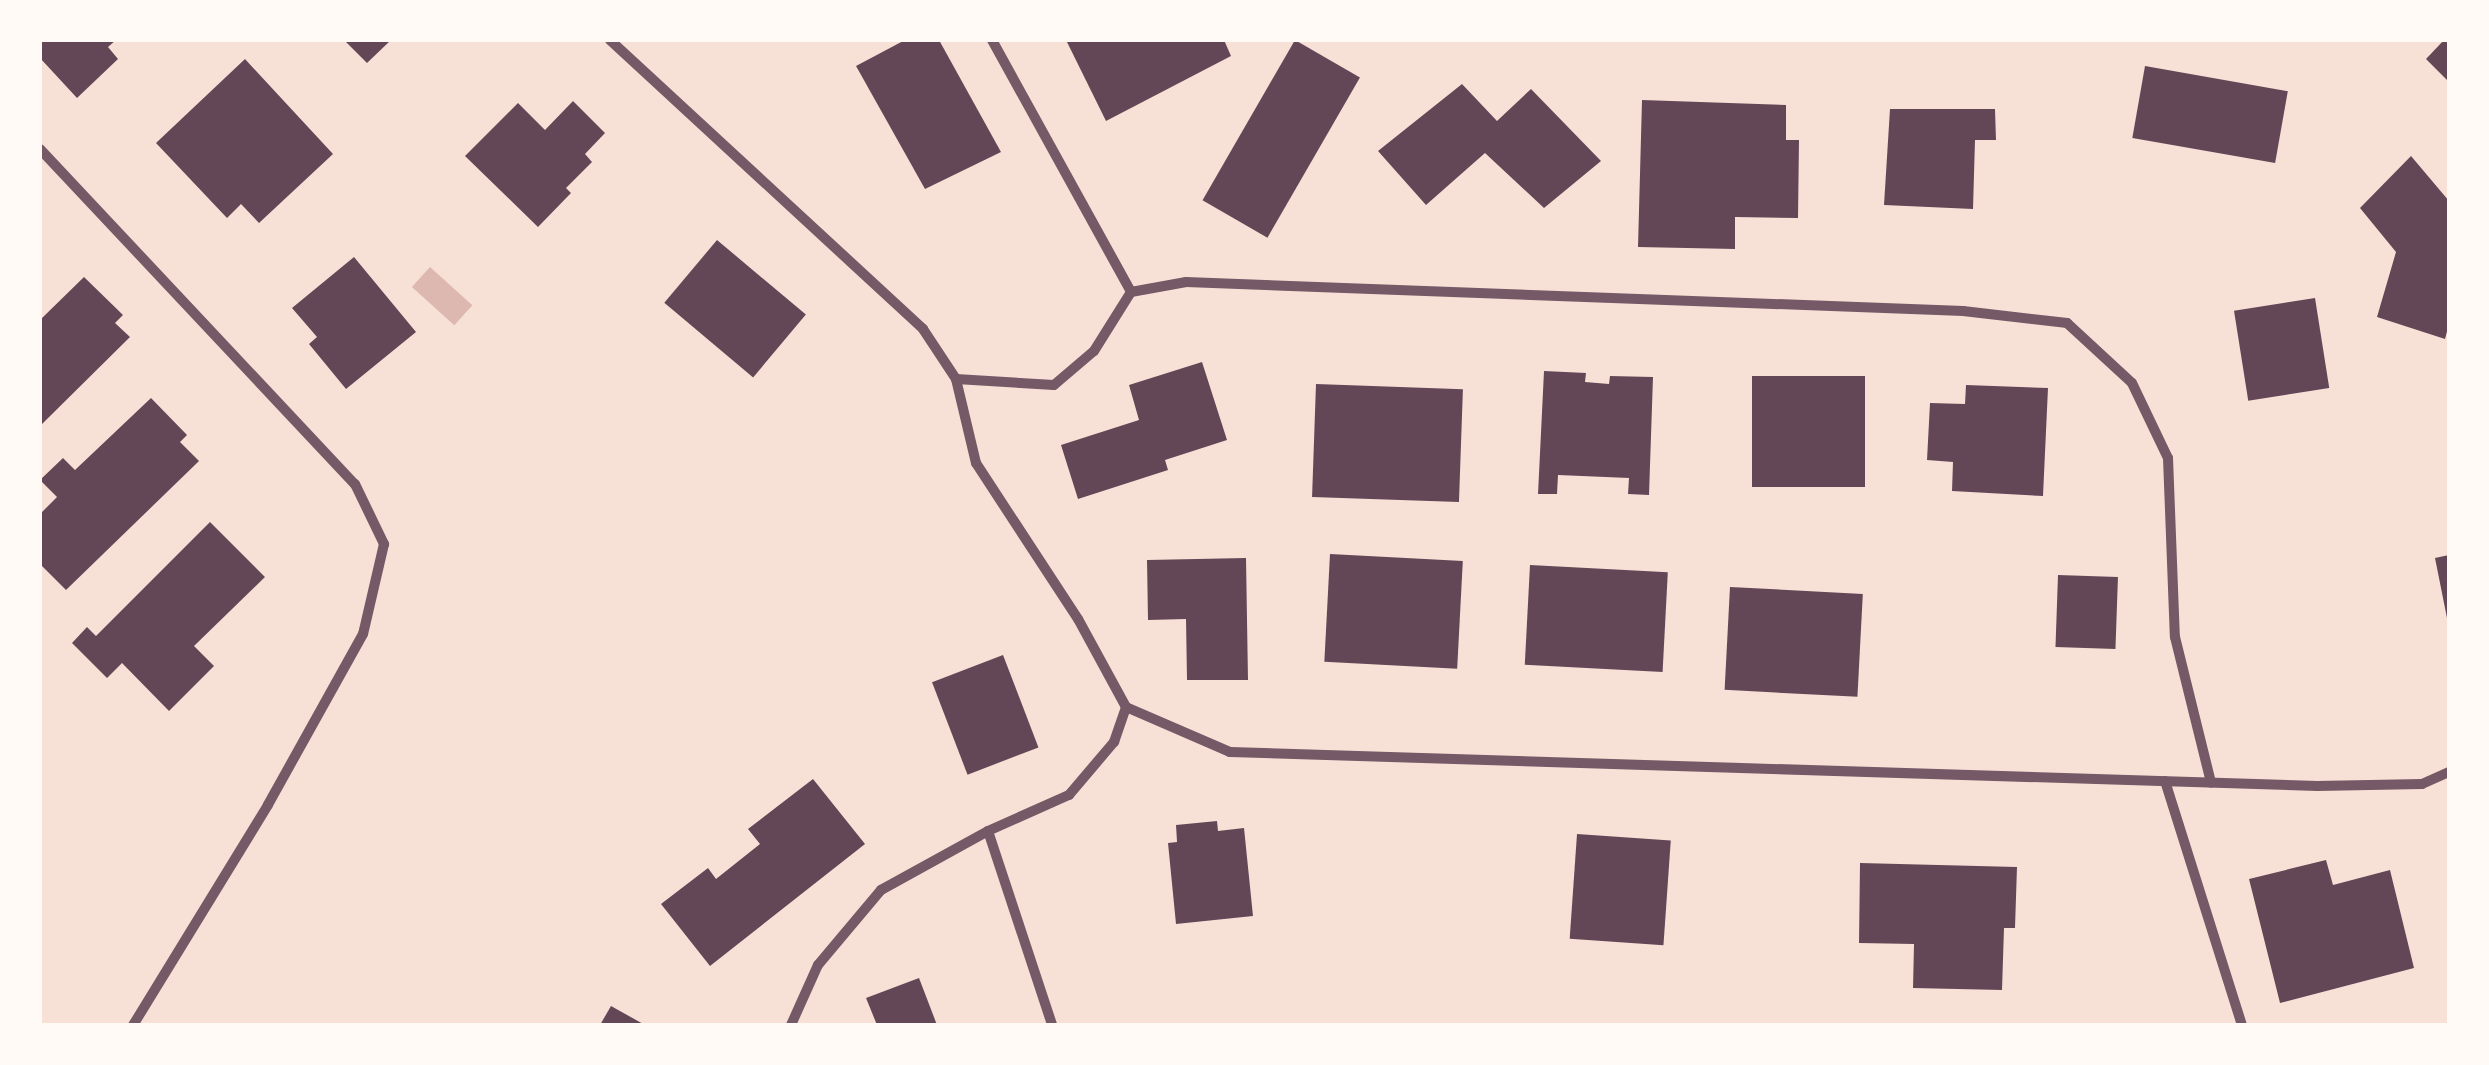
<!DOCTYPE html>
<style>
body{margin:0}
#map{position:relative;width:2489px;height:1065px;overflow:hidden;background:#f7e1d7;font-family:Arial,sans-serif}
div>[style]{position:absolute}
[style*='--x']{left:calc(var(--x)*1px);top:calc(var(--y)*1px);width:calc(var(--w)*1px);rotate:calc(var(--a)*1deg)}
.water>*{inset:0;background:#dcb8b0;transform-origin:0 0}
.building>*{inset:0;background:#644757;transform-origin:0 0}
.minor>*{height:10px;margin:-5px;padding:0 5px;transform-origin:5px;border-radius:5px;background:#755966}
span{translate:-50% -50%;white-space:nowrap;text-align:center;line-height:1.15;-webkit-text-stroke:8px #fffaf5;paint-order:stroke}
.frame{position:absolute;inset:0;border:42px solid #fffaf5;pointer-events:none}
</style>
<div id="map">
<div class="water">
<div style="left:430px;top:267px;width:57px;height:27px;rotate:42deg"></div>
</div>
<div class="building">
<div style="clip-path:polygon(40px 40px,116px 40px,108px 47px,118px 59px,77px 98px,40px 58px)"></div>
<div style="clip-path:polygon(344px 40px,391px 40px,367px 63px)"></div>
<div style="clip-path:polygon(905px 40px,939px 40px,1001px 152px,925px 189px,856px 66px)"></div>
<div style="clip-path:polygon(1066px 40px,1224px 40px,1231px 56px,1106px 121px)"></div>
<div style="left:1295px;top:40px;width:75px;height:185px;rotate:30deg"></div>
<div style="clip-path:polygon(2444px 40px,2449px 40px,2449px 82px,2426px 59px)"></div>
<div style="clip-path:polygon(245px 59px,333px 154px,259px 223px,241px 204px,227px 218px,156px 143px)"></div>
<div style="left:2145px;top:66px;width:145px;height:73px;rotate:10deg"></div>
<div style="clip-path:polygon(1462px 84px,1497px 121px,1531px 89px,1601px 161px,1544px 208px,1485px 153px,1426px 205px,1378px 151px)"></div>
<div style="clip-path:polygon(1642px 100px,1786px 105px,1786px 140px,1799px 140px,1798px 218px,1735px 217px,1735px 249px,1638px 247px)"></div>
<div style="clip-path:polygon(573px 101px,605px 133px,585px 154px,592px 162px,566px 188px,571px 193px,538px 227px,465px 156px,518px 103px,545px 130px)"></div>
<div style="clip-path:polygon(1890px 109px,1995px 109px,1996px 140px,1975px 140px,1973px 209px,1884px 205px)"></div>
<div style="clip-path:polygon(2411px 156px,2449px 201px,2449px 324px,2445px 339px,2377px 317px,2396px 252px,2360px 208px)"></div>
<div style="left:717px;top:240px;width:116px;height:82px;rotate:40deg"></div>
<div style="clip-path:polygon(354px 257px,416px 332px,346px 389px,309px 344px,317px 337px,292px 308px)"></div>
<div style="clip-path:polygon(84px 277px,123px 315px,115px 323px,130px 337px,40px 426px,40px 320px)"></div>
<div style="left:2315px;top:298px;width:91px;height:82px;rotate:81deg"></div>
<div style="clip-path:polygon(1202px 362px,1227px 440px,1165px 460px,1168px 470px,1078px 499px,1061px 445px,1139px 420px,1129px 385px)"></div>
<div style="clip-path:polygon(1544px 371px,1586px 373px,1585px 382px,1609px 384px,1610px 376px,1653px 377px,1649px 495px,1628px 494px,1629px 478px,1558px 475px,1557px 494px,1538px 494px)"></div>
<div style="left:1752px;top:376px;width:113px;height:111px"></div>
<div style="left:1316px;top:384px;width:147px;height:113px;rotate:2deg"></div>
<div style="clip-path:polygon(1966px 385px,2048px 388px,2043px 496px,1952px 491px,1953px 462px,1927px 460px,1930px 403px,1965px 404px)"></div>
<div style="clip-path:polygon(151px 398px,187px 435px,180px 442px,199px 461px,66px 590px,40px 564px,40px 514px,57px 497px,40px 480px,63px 458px,75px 470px)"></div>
<div style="clip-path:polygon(210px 522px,265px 577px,194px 646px,214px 666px,169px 711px,122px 663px,107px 678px,72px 643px,87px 627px,96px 636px)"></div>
<div style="left:1330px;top:554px;width:133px;height:108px;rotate:3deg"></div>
<div style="clip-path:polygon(2449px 555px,2449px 618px,2447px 618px,2435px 558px)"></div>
<div style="clip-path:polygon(1246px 558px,1248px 680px,1187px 680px,1186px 619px,1148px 620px,1147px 560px)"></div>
<div style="left:1530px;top:565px;width:138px;height:100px;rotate:3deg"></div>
<div style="left:2058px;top:575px;width:60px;height:72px;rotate:2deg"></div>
<div style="left:1730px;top:587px;width:133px;height:103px;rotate:3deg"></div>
<div style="left:1003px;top:655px;width:99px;height:76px;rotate:69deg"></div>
<div style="clip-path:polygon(813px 779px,865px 844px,710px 966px,661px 904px,708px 868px,716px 879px,760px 844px,748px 829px)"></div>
<div style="clip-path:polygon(1217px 821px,1218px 831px,1244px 828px,1253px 916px,1176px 924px,1168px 843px,1177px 842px,1176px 825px)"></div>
<div style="left:1577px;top:834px;width:94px;height:105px;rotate:4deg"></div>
<div style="clip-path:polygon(2326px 860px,2333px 885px,2390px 870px,2414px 968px,2280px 1003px,2249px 879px)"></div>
<div style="clip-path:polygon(1860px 863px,2017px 867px,2015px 928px,2004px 928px,2002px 990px,1913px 988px,1914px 944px,1859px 943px)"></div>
<div style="clip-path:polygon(919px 978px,937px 1025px,877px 1025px,866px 998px)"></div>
<div style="clip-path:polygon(611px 1006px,645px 1025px,600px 1025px)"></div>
</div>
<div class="minor">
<div style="--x:610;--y:40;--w:426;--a:42.7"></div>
<div style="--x:923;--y:329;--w:60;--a:56.6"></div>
<div style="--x:956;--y:379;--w:98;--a:3.5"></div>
<div style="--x:1054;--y:385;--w:52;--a:-40.4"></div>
<div style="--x:1094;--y:351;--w:70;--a:-57.9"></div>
<div style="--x:992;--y:40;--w:288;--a:61.1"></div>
<div style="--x:40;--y:149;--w:460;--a:46.8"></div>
<div style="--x:355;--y:484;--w:67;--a:64.2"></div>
<div style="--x:384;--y:544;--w:92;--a:103.1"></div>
<div style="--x:363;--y:634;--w:196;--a:119.1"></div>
<div style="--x:268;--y:805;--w:258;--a:121.5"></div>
<div style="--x:1131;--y:292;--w:56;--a:-10.3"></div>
<div style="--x:1186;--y:282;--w:778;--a:2.14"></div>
<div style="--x:1963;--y:311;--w:105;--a:6.6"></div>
<div style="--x:2067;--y:323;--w:88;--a:42.7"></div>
<div style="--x:2132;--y:383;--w:83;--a:64.4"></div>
<div style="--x:2168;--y:458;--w:179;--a:87.8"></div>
<div style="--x:2175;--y:637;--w:150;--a:76.1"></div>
<div style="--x:1126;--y:707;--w:113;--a:23.4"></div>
<div style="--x:1230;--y:752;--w:1088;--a:1.79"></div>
<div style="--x:2317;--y:786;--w:105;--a:-1.1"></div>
<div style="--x:2422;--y:784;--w:30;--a:-24"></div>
<div style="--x:2165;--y:781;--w:256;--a:72.5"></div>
<div style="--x:988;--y:831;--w:204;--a:71.7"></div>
<div style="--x:791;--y:1025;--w:66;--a:-65.8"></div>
<div style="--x:818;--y:965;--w:98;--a:-50"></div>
<div style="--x:881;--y:890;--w:122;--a:-28.9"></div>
<div style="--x:988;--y:831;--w:89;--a:-24"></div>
<div style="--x:1069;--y:795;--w:70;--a:-49.7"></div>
<div style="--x:1114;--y:742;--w:37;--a:-71"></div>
<div style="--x:1126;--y:707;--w:100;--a:-118.6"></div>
<div style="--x:1078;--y:619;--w:186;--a:-123.2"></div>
<div style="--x:976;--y:463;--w:86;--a:-103.4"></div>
</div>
<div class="frame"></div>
</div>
